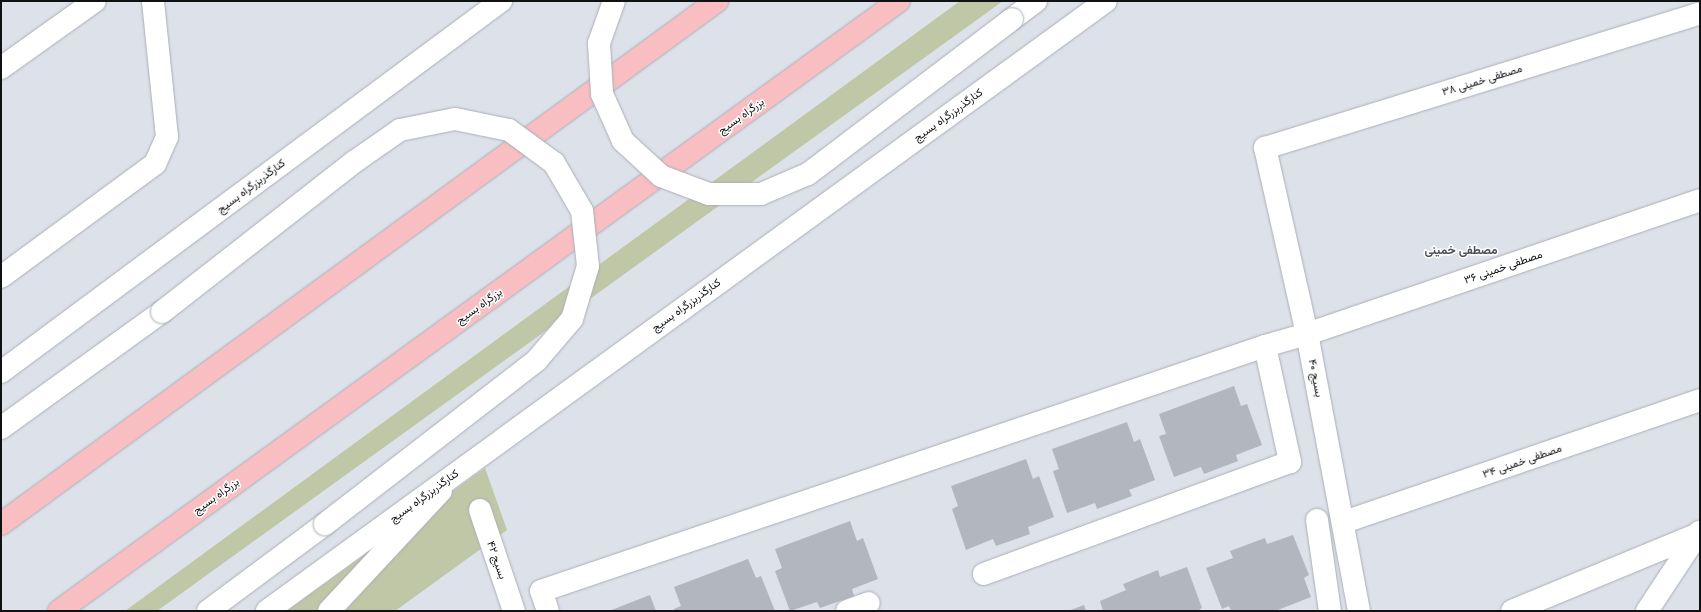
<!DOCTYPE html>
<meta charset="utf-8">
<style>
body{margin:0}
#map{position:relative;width:1701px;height:612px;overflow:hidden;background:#dde1e9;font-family:"Golos Text",Vazirmatn,sans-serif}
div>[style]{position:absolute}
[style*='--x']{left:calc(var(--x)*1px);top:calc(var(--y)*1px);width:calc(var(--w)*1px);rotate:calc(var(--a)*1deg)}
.green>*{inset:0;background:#c0c7a7}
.building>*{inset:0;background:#b2b6be}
.roads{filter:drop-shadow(0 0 1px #aaaeb6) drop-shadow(0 0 1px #aaaeb6)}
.minor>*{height:22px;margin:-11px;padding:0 11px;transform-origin:11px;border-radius:11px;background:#fff}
.secondary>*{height:22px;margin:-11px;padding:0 11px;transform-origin:11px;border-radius:11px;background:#fff}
.trunk>*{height:22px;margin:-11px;padding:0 11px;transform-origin:11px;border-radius:11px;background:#f8bec2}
.bridges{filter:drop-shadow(0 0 1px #aaaeb6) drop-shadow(0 0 1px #aaaeb6)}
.secondary-bridge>*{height:22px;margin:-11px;padding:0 11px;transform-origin:11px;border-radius:11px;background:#fff}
span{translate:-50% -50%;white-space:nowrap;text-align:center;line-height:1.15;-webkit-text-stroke:3px #fff;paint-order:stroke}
.street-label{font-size:11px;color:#0f1113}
.neighbourhood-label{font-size:12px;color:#4b4e55;font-weight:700}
.frame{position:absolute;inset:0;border:2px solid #0f1113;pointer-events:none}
</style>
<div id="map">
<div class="green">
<div style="clip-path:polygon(960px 1px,1003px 1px,157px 611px,125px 611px)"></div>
<div style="clip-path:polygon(485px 468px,507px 530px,395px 611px,287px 611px)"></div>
</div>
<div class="building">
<div style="clip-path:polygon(1234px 386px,1241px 406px,1247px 404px,1262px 445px,1236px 455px,1238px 461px,1204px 474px,1201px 467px,1174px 477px,1159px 436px,1166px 434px,1159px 414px)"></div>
<div style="clip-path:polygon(1127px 422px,1134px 442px,1140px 439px,1155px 480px,1129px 490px,1132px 496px,1097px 509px,1095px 503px,1067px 513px,1053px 471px,1059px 469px,1052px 449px)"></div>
<div style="clip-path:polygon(1026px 459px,1033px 479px,1039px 476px,1054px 517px,1028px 527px,1030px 534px,996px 546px,993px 539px,966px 550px,952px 509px,958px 506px,951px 486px)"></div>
<div style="clip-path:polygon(850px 521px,857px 541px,863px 538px,878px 579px,852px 589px,854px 596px,820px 608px,817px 602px,790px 611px,775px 571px,782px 568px,775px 549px)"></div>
<div style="clip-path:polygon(1293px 535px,1309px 575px,1304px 578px,1311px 597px,1275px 611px,1231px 611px,1229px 606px,1222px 609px,1206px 568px,1233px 558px,1230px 551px,1265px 538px,1267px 544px)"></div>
<div style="clip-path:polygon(748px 559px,756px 578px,761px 576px,775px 611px,675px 611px,674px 609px,681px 606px,674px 587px)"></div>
<div style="clip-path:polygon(1187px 567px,1202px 608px,1197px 611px,1103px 611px,1100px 601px,1126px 590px,1123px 584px,1158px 570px,1160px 577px)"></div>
<div style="clip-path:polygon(650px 595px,656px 611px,609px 611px)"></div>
<div style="clip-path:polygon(1084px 605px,1086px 611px,1068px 611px)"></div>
</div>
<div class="roads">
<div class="minor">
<div style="--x:1;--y:68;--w:115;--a:-35.5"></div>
<div style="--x:1;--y:277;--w:191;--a:-36.3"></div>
<div style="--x:155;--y:164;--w:30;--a:-66"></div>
<div style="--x:167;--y:137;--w:137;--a:-95.9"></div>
<div style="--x:1265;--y:346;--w:44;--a:-15.9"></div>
<div style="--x:1307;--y:334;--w:415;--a:-18.8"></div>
<div style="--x:480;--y:510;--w:107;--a:71.4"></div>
<div style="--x:1317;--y:520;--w:92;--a:81.9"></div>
<div style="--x:1344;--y:522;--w:376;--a:-18.9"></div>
<div style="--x:329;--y:611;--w:164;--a:-47"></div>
<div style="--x:548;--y:611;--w:21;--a:-109"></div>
<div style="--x:541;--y:591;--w:764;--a:-18.7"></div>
<div style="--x:1265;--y:346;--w:119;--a:77.8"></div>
<div style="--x:1290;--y:462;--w:326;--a:159.9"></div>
<div style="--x:847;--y:611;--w:23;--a:-20"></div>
<div style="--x:1359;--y:611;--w:282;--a:-100.6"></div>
<div style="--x:1307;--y:334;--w:191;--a:-102.7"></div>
<div style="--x:1265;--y:148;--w:455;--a:-17.2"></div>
<div style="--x:1512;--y:611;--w:201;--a:-22.5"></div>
<div style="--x:1647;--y:611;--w:95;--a:-56.6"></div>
</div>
<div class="secondary">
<div style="--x:1012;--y:19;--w:30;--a:-37"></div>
<div style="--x:1;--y:372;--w:623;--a:-36.58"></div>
<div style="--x:1;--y:428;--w:198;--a:-35.8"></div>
<div style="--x:208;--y:611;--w:146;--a:-36.6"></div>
<div style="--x:267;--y:611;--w:1037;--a:-36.02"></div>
</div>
<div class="trunk">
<div style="--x:1;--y:524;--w:887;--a:-36.15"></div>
<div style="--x:59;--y:611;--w:1038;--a:-35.99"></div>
</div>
</div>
<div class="bridges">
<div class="secondary-bridge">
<div style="--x:614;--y:1;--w:45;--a:109.7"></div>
<div style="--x:599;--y:43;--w:51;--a:86.6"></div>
<div style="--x:602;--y:94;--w:51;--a:65.9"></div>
<div style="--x:623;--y:141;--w:52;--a:42.6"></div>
<div style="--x:661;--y:176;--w:51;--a:20.6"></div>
<div style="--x:709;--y:194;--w:52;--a:0"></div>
<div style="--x:761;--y:194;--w:51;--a:-23.1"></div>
<div style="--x:808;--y:174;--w:256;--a:-37.2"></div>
<div style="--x:162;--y:312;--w:244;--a:-38"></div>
<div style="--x:354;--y:162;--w:56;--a:-34.8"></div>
<div style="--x:400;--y:130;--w:56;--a:-11.3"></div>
<div style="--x:455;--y:119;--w:55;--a:11.5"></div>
<div style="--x:509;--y:130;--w:56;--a:36.3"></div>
<div style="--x:554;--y:163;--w:56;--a:59.7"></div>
<div style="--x:582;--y:211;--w:55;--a:83.8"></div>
<div style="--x:588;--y:266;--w:55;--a:106.8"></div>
<div style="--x:572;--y:319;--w:55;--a:130.6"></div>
<div style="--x:536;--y:361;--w:267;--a:142.3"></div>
</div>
</div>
<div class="street-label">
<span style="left:1482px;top:80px;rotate:-17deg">مصطفی خمینی ۳۸</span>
<span style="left:948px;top:115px;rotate:-36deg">کنارگذربزرگراه بسیج</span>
<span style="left:741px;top:116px;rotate:-36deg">بزرگراه بسیج</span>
<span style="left:251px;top:186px;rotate:-37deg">کنارگذربزرگراه بسیج</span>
<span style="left:1503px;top:267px;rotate:-19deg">مصطفی خمینی ۳۶</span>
<span style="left:686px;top:305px;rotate:-36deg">کنارگذربزرگراه بسیج</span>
<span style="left:479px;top:306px;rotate:-36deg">بزرگراه بسیج</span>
<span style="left:1316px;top:378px;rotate:79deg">بسیج ۴۰</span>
<span style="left:1522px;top:461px;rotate:-19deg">مصطفی خمینی ۳۴</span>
<span style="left:216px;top:496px;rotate:-36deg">بزرگراه بسیج</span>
<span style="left:424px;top:496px;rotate:-36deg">کنارگذربزرگراه بسیج</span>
<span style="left:497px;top:560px;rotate:71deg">بسیج ۴۲</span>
</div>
<div class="neighbourhood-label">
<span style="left:1461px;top:250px">مصطفی خمینی</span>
</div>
<div class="frame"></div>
</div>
